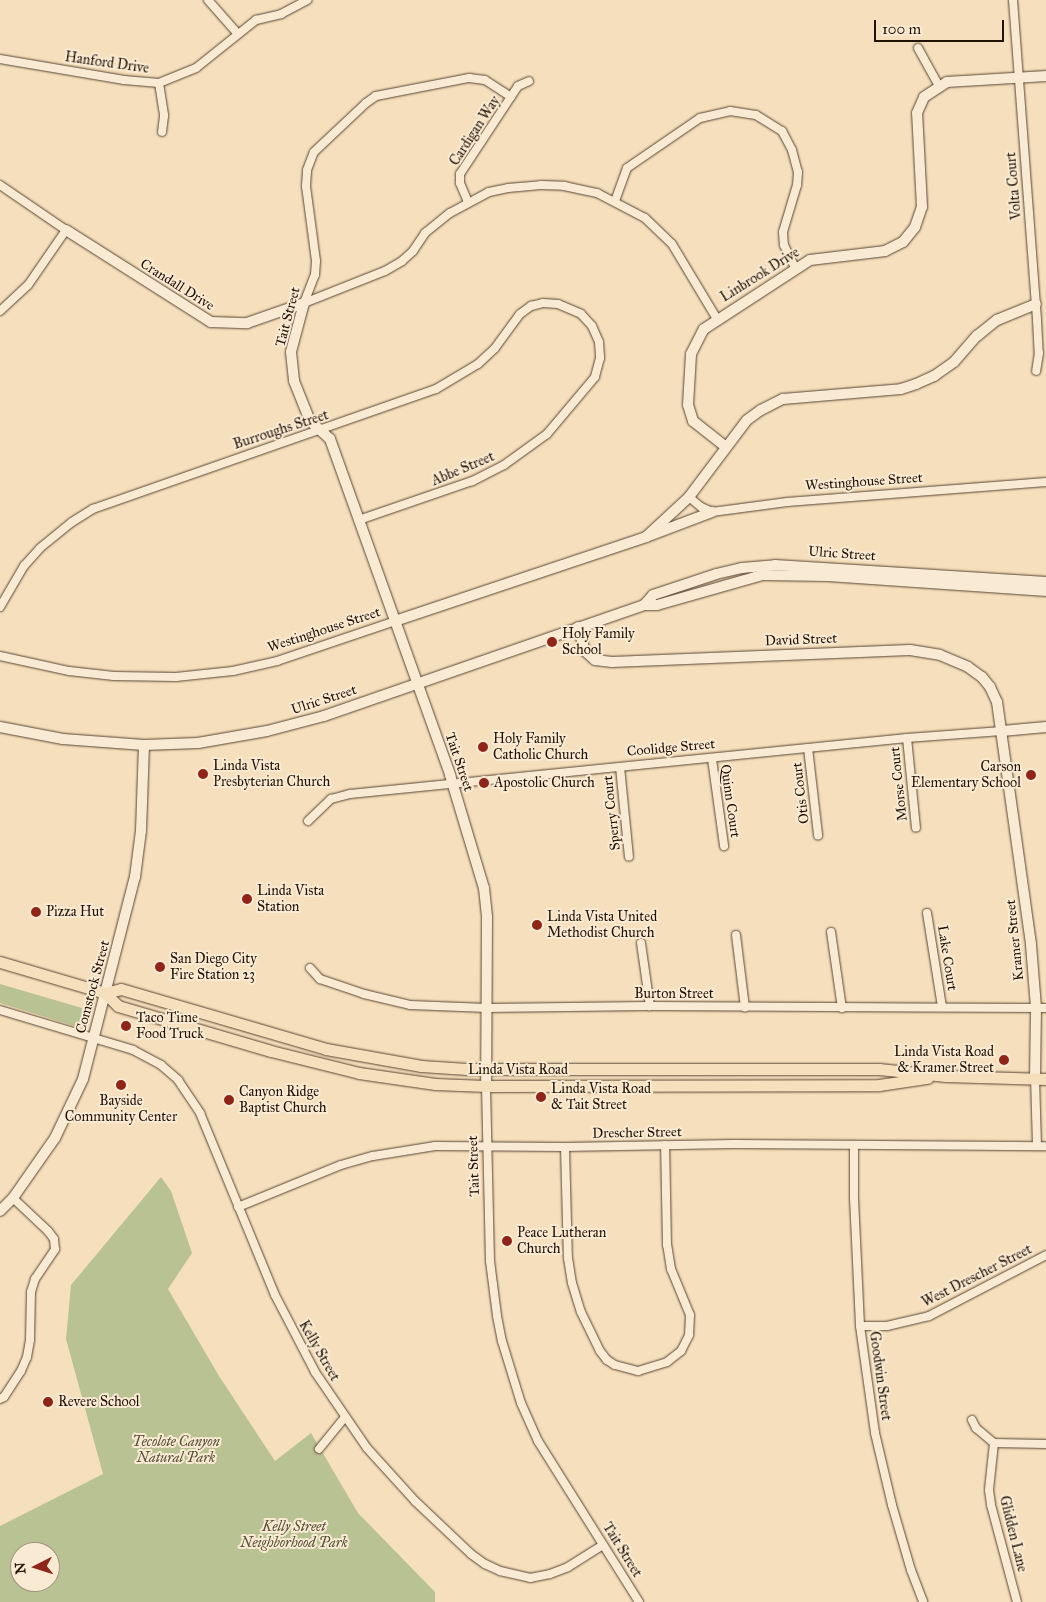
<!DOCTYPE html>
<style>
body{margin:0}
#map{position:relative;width:1046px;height:1602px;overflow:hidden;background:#f6dfbc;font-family:"IM FELL Great Primer",serif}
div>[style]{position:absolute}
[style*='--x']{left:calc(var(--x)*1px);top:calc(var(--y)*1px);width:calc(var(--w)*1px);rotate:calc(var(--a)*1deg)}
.green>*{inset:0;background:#b9c293}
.roads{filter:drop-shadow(0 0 1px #574533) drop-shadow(0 0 1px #574533)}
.street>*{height:8px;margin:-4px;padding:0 4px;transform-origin:4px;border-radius:4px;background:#f9ead3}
.secondary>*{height:10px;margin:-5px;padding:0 5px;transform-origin:5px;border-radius:5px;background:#f9ead3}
.primary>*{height:11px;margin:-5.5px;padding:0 5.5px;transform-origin:5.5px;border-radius:5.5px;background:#f6dfbc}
.dots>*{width:14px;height:14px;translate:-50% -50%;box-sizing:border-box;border:2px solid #f9ead3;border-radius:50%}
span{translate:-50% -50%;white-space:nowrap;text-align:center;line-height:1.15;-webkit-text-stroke:4px #f9ead3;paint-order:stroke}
.street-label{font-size:14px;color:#221205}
.poi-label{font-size:14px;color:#221205}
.left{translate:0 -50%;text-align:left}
.right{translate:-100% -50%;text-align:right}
.park-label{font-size:14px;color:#575037;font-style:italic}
.north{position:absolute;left:10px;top:1542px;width:50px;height:50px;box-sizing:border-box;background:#f9ead3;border:1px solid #a39481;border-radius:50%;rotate:265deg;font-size:14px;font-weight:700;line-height:20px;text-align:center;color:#221205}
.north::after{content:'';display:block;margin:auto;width:18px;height:22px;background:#8f2418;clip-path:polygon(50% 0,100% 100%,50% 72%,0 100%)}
.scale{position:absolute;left:874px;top:20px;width:130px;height:22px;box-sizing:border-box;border:2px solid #221205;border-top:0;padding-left:6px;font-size:15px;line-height:18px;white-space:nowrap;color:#221205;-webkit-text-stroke:4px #f9ead3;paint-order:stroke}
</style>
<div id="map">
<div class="green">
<div style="clip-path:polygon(0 984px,82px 1008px,84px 1019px,78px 1027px,0 1003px)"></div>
<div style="clip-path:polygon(evenodd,161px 1177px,171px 1191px,192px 1253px,168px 1289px,219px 1376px,275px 1461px,311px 1433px,358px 1513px,435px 1592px,435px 1602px,0 1602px,0 1526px,103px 1474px,66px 1339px,71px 1285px,161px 1177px,20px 1552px,50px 1552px,50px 1582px,20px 1582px,20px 1552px)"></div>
</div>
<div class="roads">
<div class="street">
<div style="--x:208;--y:0;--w:45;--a:48.6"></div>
<div style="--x:1013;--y:0;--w:321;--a:85.7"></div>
<div style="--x:1037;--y:320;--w:33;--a:87"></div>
<div style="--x:1039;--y:353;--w:18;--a:99"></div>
<div style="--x:918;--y:48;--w:43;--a:61.1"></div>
<div style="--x:0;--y:59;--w:126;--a:9.6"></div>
<div style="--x:124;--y:80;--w:35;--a:5"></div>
<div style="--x:159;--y:83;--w:40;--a:-22"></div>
<div style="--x:196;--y:68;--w:77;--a:-38.7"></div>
<div style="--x:256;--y:20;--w:26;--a:-13"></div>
<div style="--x:281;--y:14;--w:30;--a:-28"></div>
<div style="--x:159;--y:83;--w:33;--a:81"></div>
<div style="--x:164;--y:116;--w:16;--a:97"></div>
<div style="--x:0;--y:185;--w:80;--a:34.3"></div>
<div style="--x:66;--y:230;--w:67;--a:124.6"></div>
<div style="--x:28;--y:285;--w:38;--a:137"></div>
<div style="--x:615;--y:201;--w:35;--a:-70"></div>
<div style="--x:627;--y:168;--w:88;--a:-34.4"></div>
<div style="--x:700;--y:118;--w:31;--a:-13"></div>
<div style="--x:730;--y:111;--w:26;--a:9"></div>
<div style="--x:756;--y:115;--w:31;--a:32"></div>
<div style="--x:782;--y:131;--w:21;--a:62"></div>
<div style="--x:792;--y:150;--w:23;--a:75"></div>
<div style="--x:798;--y:172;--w:13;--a:94"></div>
<div style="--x:797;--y:185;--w:49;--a:106.6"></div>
<div style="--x:783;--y:232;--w:13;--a:86"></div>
<div style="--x:784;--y:245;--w:25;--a:64"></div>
<div style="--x:468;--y:202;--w:21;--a:-113"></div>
<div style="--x:460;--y:183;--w:9;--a:-90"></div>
<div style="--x:460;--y:174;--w:105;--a:-56.6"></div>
<div style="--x:518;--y:86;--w:12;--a:-24"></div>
<div style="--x:304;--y:303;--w:87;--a:-21.6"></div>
<div style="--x:385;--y:271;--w:20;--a:-30"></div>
<div style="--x:402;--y:261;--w:15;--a:-42"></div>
<div style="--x:413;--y:251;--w:22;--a:-56"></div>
<div style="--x:425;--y:233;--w:32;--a:-39"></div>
<div style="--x:450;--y:213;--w:44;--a:-28.3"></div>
<div style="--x:489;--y:192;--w:19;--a:-12"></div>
<div style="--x:508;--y:188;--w:33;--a:-5"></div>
<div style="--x:541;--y:185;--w:23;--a:2"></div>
<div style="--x:564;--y:186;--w:34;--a:12"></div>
<div style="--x:597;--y:193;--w:54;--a:27.5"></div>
<div style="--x:645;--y:218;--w:37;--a:44"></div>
<div style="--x:672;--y:244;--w:87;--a:59"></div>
<div style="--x:304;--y:303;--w:30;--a:-69"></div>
<div style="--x:315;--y:275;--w:14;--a:-86"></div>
<div style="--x:316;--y:261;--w:76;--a:-97.6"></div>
<div style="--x:306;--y:186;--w:16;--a:-86"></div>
<div style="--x:307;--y:170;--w:19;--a:-69"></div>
<div style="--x:314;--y:152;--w:71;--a:-43.3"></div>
<div style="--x:366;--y:103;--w:12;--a:-35"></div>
<div style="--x:376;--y:96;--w:95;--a:-11"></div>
<div style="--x:469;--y:78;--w:16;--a:7"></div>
<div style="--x:485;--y:80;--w:31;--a:33"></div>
<div style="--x:689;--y:497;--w:16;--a:40"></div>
<div style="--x:701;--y:507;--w:12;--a:24"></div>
<div style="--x:712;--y:512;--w:76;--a:-7.6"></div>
<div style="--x:787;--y:502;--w:260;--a:-4.4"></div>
<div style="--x:0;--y:607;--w:48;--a:-59.7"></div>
<div style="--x:24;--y:566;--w:24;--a:-48"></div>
<div style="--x:40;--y:548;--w:41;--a:-39.1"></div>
<div style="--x:72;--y:522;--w:25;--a:-32"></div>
<div style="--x:93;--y:509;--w:363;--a:-19.3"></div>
<div style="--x:436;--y:389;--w:49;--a:-30.8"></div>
<div style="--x:478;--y:364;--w:23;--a:-43"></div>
<div style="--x:495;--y:348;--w:42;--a:-53.7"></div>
<div style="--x:520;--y:314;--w:14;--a:-36"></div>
<div style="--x:531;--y:306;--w:12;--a:-14"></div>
<div style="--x:543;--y:303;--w:15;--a:4"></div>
<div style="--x:558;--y:304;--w:25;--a:23"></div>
<div style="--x:581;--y:314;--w:16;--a:47"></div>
<div style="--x:592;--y:326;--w:17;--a:66"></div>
<div style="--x:599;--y:342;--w:16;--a:86"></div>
<div style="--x:600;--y:358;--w:20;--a:105"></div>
<div style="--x:595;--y:377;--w:75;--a:130.1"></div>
<div style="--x:547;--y:434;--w:53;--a:144.2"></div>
<div style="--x:504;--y:465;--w:36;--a:153"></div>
<div style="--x:472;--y:481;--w:120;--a:161"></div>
<div style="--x:0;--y:656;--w:71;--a:12.3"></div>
<div style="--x:69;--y:671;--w:45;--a:6.3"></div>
<div style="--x:114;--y:676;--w:62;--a:0.9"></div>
<div style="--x:176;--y:677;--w:57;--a:-6"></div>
<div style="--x:233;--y:671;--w:45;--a:-12.8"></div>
<div style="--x:277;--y:661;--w:125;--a:-18.7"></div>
<div style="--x:907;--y:738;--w:90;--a:84.3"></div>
<div style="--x:808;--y:748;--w:88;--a:83.4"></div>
<div style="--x:712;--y:759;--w:88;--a:82.1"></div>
<div style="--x:620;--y:767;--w:90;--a:84.3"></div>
<div style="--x:308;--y:821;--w:32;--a:-44"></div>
<div style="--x:331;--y:799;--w:20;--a:-15"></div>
<div style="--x:350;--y:794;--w:560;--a:-5.74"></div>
<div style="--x:907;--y:738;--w:95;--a:-4.2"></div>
<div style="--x:927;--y:913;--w:95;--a:80.9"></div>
<div style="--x:831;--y:932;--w:77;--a:81.8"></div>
<div style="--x:736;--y:935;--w:73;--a:82.9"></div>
<div style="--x:641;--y:943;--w:64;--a:81.9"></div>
<div style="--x:310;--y:968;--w:15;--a:48"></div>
<div style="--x:320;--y:979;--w:46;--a:18.8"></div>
<div style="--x:364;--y:994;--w:47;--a:13.4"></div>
<div style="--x:410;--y:1005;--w:77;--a:2.2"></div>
<div style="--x:487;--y:1008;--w:163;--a:-0.7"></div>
<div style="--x:650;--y:1006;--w:396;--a:0.3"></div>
<div style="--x:0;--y:1010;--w:139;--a:16.7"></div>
<div style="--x:133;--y:1050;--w:32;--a:28"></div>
<div style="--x:161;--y:1065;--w:23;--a:41"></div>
<div style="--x:178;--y:1080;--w:40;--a:56"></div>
<div style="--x:200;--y:1113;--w:197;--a:67.6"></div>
<div style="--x:275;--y:1295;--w:87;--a:62.5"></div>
<div style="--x:315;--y:1372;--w:92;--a:55.6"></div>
<div style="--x:367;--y:1448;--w:72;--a:47.8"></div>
<div style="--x:415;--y:1501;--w:77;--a:43.4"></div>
<div style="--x:471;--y:1554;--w:17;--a:36"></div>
<div style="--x:485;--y:1564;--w:17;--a:25"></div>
<div style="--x:500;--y:1571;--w:31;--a:13"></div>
<div style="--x:530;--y:1578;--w:20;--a:-11"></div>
<div style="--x:550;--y:1574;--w:19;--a:-21"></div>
<div style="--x:568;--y:1567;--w:41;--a:-32.2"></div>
<div style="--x:1035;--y:1078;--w:68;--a:88.3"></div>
<div style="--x:486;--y:1086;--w:175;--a:88.7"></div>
<div style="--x:490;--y:1261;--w:55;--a:82.7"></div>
<div style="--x:497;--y:1316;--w:25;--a:79"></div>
<div style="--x:502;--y:1341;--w:65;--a:73"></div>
<div style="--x:521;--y:1403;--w:42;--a:65.9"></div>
<div style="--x:538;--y:1441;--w:190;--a:57.9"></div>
<div style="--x:854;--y:1146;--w:52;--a:90"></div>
<div style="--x:854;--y:1198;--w:128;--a:87.3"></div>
<div style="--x:860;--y:1326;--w:108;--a:82"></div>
<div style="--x:875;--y:1433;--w:74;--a:76.7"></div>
<div style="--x:892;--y:1505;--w:68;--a:73.7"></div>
<div style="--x:911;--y:1570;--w:34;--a:69"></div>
<div style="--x:565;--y:1147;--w:111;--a:88.5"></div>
<div style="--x:568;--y:1258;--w:25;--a:81"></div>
<div style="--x:572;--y:1283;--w:30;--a:73"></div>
<div style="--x:581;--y:1312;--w:43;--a:64"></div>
<div style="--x:600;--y:1351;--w:11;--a:52"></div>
<div style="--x:607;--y:1360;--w:9;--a:32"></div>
<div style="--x:615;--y:1365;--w:24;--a:15"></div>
<div style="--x:638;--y:1371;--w:30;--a:-17"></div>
<div style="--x:667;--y:1362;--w:18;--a:-38"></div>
<div style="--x:681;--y:1351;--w:18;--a:-63"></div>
<div style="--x:689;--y:1335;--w:20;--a:-87"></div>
<div style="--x:690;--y:1315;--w:50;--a:-112.4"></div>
<div style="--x:671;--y:1269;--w:24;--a:-99"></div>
<div style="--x:667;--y:1245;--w:100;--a:-91.1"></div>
<div style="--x:238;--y:1207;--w:111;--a:-22.2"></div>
<div style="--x:341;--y:1165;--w:33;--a:-16"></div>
<div style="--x:373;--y:1156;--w:63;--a:-9.2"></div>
<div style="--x:435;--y:1146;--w:130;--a:0.4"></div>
<div style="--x:565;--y:1147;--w:168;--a:-1"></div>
<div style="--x:733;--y:1144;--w:313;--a:0.4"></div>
<div style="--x:860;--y:1326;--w:27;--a:0"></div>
<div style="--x:887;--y:1326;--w:43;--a:-13.4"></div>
<div style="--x:929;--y:1316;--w:132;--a:-27.5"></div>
<div style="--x:0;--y:1399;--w:4;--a:-27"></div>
<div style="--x:4;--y:1397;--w:31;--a:-57"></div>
<div style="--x:21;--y:1371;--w:15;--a:-67"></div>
<div style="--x:27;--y:1357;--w:17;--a:-80"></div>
<div style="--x:30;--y:1340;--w:48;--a:-88.8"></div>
<div style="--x:31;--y:1292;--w:14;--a:-73"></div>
<div style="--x:35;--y:1279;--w:36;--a:-56"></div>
<div style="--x:55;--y:1249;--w:10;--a:-96"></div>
<div style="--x:54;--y:1239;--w:10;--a:-127"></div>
<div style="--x:48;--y:1231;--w:48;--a:-136.7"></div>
<div style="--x:972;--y:1420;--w:9;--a:63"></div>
<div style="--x:976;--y:1428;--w:23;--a:40"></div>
<div style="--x:994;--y:1443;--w:52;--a:1.1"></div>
<div style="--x:994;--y:1443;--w:47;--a:96.1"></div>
<div style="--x:989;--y:1490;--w:15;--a:82"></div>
<div style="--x:991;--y:1505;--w:100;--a:75"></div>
<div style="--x:319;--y:1449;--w:41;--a:-50.9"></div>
</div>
<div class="secondary">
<div style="--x:66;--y:230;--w:172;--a:32.4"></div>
<div style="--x:211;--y:322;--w:36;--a:2"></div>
<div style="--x:247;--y:323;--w:60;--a:-19.3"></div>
<div style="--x:304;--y:303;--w:51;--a:104.9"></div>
<div style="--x:291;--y:352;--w:29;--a:84"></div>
<div style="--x:294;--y:381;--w:43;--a:68.2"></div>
<div style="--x:310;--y:421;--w:27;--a:42"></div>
<div style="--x:330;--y:439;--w:357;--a:70.3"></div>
<div style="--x:450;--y:775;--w:118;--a:73.3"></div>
<div style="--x:484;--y:888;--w:30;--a:84"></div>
<div style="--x:487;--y:918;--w:168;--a:90.3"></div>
<div style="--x:726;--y:447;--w:42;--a:-141.8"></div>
<div style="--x:693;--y:421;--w:17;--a:-107"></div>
<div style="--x:688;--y:405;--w:51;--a:-86.6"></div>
<div style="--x:691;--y:354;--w:28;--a:-63"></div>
<div style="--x:704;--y:329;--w:126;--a:-33.1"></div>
<div style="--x:810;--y:260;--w:76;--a:-6.8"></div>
<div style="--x:885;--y:251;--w:20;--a:-27"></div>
<div style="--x:903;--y:242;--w:19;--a:-51"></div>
<div style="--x:915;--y:227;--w:21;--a:-71"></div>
<div style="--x:922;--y:207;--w:94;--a:-93"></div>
<div style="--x:917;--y:113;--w:17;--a:-66"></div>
<div style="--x:924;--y:97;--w:27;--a:-33"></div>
<div style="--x:947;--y:82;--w:99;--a:-3.5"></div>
<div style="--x:646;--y:537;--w:59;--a:-42.9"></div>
<div style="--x:689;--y:497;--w:96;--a:-53"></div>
<div style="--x:747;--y:420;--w:17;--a:-36"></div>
<div style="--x:761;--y:410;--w:25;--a:-27"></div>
<div style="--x:783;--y:399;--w:118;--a:-4.8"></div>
<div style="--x:901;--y:389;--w:16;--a:-18"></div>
<div style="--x:916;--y:384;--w:20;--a:-24"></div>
<div style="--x:934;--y:376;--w:24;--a:-35"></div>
<div style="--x:954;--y:362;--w:35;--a:-49"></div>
<div style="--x:977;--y:336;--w:26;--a:-39"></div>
<div style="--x:997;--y:320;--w:42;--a:-22.3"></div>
<div style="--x:644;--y:605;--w:13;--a:-48"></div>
<div style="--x:653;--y:595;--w:66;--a:-18.4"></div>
<div style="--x:716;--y:574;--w:27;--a:-13"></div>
<div style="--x:742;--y:568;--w:33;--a:-5"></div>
<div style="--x:775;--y:565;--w:272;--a:3.6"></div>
<div style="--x:395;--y:621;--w:265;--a:-18.5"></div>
<div style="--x:646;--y:537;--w:71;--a:-20.7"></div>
<div style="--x:578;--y:627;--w:25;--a:74"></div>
<div style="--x:585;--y:651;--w:13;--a:42"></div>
<div style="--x:595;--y:660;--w:17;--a:7"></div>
<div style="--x:612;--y:662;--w:298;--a:-2.3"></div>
<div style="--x:910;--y:650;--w:30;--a:9"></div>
<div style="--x:940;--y:655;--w:30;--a:23"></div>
<div style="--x:968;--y:667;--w:17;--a:36"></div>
<div style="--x:982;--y:677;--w:13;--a:51"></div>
<div style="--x:990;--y:687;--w:17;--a:65"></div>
<div style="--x:997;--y:702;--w:245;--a:82"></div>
<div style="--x:1031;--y:945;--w:62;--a:85.4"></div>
<div style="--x:1036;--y:1007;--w:71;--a:90.8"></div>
<div style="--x:0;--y:727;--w:64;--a:10.8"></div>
<div style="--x:63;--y:739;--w:81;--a:4.2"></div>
<div style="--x:144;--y:745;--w:54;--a:-2.1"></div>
<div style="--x:198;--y:743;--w:70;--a:-9.9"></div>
<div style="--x:267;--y:731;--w:59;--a:-14.7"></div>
<div style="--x:324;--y:716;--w:339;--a:-19.1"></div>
<div style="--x:644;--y:605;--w:13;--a:0"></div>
<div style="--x:657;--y:605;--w:109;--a:-15.9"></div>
<div style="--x:762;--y:575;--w:66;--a:0.9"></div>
<div style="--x:828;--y:576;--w:219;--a:3.9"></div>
<div style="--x:1002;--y:731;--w:44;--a:-5.2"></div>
<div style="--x:0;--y:1211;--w:18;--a:-45"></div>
<div style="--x:13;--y:1198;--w:73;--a:-55"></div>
<div style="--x:55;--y:1138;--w:65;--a:-64.6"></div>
<div style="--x:83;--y:1079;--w:209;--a:-75.6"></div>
<div style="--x:135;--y:877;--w:46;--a:-82.6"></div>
<div style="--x:141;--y:831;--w:86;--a:-88"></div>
</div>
<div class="primary">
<div style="--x:0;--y:962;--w:109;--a:16.4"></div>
<div style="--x:105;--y:993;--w:16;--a:-14"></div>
<div style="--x:121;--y:989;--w:214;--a:16.3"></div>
<div style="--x:326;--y:1049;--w:97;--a:10.1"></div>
<div style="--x:421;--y:1066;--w:46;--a:3.7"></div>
<div style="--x:467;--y:1069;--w:412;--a:0"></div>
<div style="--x:879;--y:1069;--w:67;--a:6"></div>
<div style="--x:946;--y:1076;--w:100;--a:1.7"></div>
<div style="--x:105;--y:993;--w:18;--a:45"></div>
<div style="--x:118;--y:1006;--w:159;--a:16.4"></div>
<div style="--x:271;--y:1051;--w:91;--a:14"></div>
<div style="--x:359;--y:1073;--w:77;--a:8.2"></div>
<div style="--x:435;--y:1084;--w:51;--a:2.2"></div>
<div style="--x:486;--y:1086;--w:393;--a:-0.1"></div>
<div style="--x:879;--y:1085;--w:49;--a:-8.3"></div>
</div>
</div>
<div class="dots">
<div style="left:552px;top:642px;background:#8f2418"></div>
<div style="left:483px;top:747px;background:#8f2418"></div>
<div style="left:203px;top:774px;background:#8f2418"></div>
<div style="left:1031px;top:775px;background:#8f2418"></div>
<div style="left:484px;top:783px;background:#8f2418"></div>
<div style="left:247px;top:899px;background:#8f2418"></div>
<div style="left:36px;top:912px;background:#8f2418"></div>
<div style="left:537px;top:925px;background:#8f2418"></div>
<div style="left:160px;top:967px;background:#8f2418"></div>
<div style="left:126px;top:1026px;background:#8f2418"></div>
<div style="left:1004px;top:1060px;background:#8f2418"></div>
<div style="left:121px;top:1085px;background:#8f2418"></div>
<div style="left:541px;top:1097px;background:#8f2418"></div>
<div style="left:229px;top:1100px;background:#8f2418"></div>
<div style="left:507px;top:1241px;background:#8f2418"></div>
<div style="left:48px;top:1402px;background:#8f2418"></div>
</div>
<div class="street-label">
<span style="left:107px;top:63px;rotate:8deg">Hanford Drive</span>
<span style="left:475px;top:131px;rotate:-57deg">Cardigan Way</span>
<span style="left:1014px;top:186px;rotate:-95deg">Volta Court</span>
<span style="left:760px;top:275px;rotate:-32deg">Linbrook Drive</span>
<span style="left:177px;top:285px;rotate:32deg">Crandall Drive</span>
<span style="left:288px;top:317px;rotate:-75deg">Tait Street</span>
<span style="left:281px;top:430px;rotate:-18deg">Burroughs Street</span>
<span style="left:463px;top:469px;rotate:-23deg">Abbe Street</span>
<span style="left:864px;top:482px;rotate:-4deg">Westinghouse Street</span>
<span style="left:842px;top:554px;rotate:4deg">Ulric Street</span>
<span style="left:324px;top:630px;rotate:-18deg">Westinghouse Street</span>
<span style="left:801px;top:640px;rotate:-2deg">David Street</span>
<span style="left:324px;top:700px;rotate:-18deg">Ulric Street</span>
<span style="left:671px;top:748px;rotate:-5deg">Coolidge Street</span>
<span style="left:459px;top:762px;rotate:71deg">Tait Street</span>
<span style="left:899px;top:784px;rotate:-96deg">Morse Court</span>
<span style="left:801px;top:793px;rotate:-97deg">Otis Court</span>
<span style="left:730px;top:801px;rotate:82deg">Quinn Court</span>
<span style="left:612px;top:813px;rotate:-96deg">Sperry Court</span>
<span style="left:1015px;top:940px;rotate:-96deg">Kramer Street</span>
<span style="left:947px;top:958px;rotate:81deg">Lake Court</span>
<span style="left:93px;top:987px;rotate:-75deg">Comstock Street</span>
<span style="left:674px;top:994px">Burton Street</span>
<span style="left:518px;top:1070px">Linda Vista Road</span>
<span style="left:637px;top:1133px;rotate:-1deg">Drescher Street</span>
<span style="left:474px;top:1166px;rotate:-92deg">Tait Street</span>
<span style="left:977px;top:1276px;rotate:-27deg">West Drescher Street</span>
<span style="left:319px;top:1351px;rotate:60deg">Kelly Street</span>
<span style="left:880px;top:1376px;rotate:82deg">Goodwin Street</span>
<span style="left:1013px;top:1534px;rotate:76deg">Glidden Lane</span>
<span style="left:622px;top:1550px;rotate:58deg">Tait Street</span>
</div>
<div class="poi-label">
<span class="left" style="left:562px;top:642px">Holy Family<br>School</span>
<span class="left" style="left:493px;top:747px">Holy Family<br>Catholic Church</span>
<span class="left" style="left:213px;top:774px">Linda Vista<br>Presbyterian Church</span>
<span class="right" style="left:1021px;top:775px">Carson<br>Elementary School</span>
<span class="left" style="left:494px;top:783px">Apostolic Church</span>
<span class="left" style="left:257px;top:899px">Linda Vista<br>Station</span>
<span class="left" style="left:46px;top:912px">Pizza Hut</span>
<span class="left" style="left:547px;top:925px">Linda Vista United<br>Methodist Church</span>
<span class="left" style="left:170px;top:967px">San Diego City<br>Fire Station 23</span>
<span class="left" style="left:136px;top:1026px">Taco Time<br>Food Truck</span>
<span class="right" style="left:994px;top:1060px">Linda Vista Road<br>&amp; Kramer Street</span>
<span class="left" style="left:551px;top:1097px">Linda Vista Road<br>&amp; Tait Street</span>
<span class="left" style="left:239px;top:1100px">Canyon Ridge<br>Baptist Church</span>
<span style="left:121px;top:1109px">Bayside<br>Community Center</span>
<span class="left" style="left:517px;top:1241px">Peace Lutheran<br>Church</span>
<span class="left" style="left:58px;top:1402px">Revere School</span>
</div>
<div class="park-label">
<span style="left:176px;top:1450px">Tecolote Canyon<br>Natural Park</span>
<span style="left:294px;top:1535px">Kelly Street<br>Neighborhood Park</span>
</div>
<div class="north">N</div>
<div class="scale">100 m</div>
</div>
